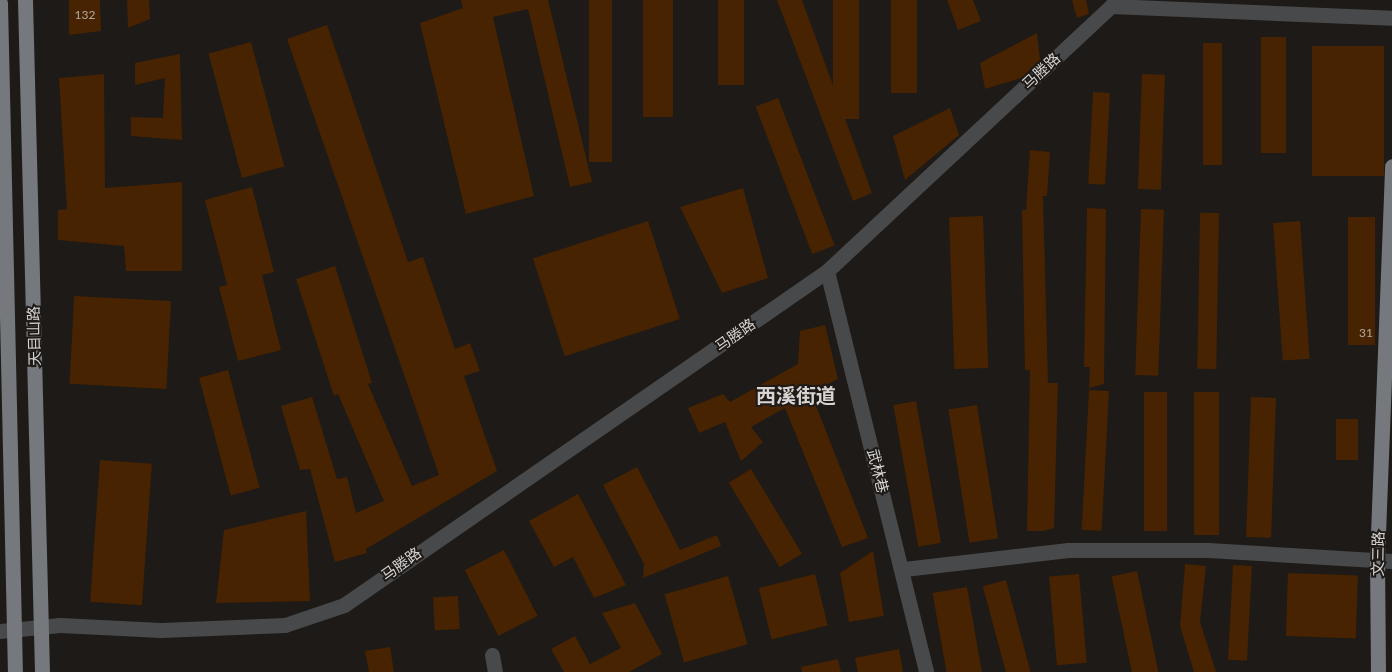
<!DOCTYPE html>
<meta charset="utf-8">
<style>
body{margin:0}
#map{position:relative;width:1392px;height:672px;overflow:hidden;background:#1d1a17;font-family:Lato,"Noto Sans SC",sans-serif}
div>[style]{position:absolute}
[style*='--x']{left:calc(var(--x)*1px);top:calc(var(--y)*1px);width:calc(var(--w)*1px);rotate:calc(var(--a)*1deg)}
.building>*{inset:0;background:#472301;transform-origin:0 0}
.minor>*{height:15px;margin:-7.5px;padding:0 7.5px;transform-origin:7.5px;border-radius:7.5px;background:#48494b}
.major>*{height:15px;margin:-7.5px;padding:0 7.5px;transform-origin:7.5px;border-radius:7.5px;background:#75787c}
span{translate:-50% -50%;white-space:nowrap;text-align:center;line-height:1.15;-webkit-text-stroke:4px #1d1a17;paint-order:stroke}
.number-label{font-size:12px;color:#b3a89e}
.number-label span{-webkit-text-stroke-width:0}
.street-label{font-size:15px;color:#d7d4d2}
.district-label{font-size:20px;color:#d7d4d2;font-weight:700}
</style>
<div id="map">
<div class="building">
<div style="clip-path:polygon(69px 0,100px 0,101px 31px,69px 35px)"></div>
<div style="clip-path:polygon(127px 0,149px 0,150px 19px,128px 28px)"></div>
<div style="clip-path:polygon(461px 0,548px 0,592px 182px,570px 187px,528px 9px,493px 17px,534px 196px,466px 214px,420px 23px,463px 8px)"></div>
<div style="left:589px;top:0;width:23px;height:162px"></div>
<div style="left:643px;top:0;width:30px;height:117px"></div>
<div style="left:718px;top:0;width:26px;height:85px"></div>
<div style="clip-path:polygon(777px 0,802px 0,872px 193px,853px 201px)"></div>
<div style="left:833px;top:0;width:26px;height:119px"></div>
<div style="left:891px;top:0;width:26px;height:93px"></div>
<div style="clip-path:polygon(947px 0,973px 0,981px 21px,958px 30px)"></div>
<div style="clip-path:polygon(1072px 0,1086px 0,1089px 14px,1077px 18px)"></div>
<div style="clip-path:polygon(327px 25px,408px 262px,423px 257px,455px 349px,470px 343px,480px 371px,464px 376px,497px 471px,366px 549px,367px 553px,335px 562px,310px 469px,300px 470px,281px 406px,312px 397px,337px 479px,347px 477px,356px 513px,384px 501px,338px 394px,334px 396px,296px 279px,335px 266px,372px 383px,368px 384px,412px 486px,439px 475px,287px 39px)"></div>
<div style="clip-path:polygon(1037px 33px,1040px 60px,1021px 78px,985px 89px,980px 63px)"></div>
<div style="left:1261px;top:37px;width:25px;height:116px"></div>
<div style="left:251px;top:42px;width:129px;height:44px;rotate:75deg"></div>
<div style="left:1203px;top:43px;width:19px;height:122px"></div>
<div style="left:1312px;top:46px;width:72px;height:130px"></div>
<div style="clip-path:polygon(180px 54px,182px 140px,131px 136px,131px 117px,163px 118px,165px 78px,135px 85px,135px 63px)"></div>
<div style="clip-path:polygon(104px 74px,105px 188px,182px 182px,182px 271px,126px 271px,124px 246px,58px 240px,58px 210px,67px 209px,59px 78px)"></div>
<div style="left:1142px;top:74px;width:23px;height:115px;rotate:2deg"></div>
<div style="left:1093px;top:92px;width:17px;height:92px;rotate:3deg"></div>
<div style="left:778px;top:98px;width:158px;height:24px;rotate:69deg"></div>
<div style="clip-path:polygon(950px 108px,959px 135px,905px 180px,893px 136px)"></div>
<div style="clip-path:polygon(1030px 150px,1050px 152px,1047px 196px,1043px 196px,1048px 383px,1058px 383px,1054px 528px,1044px 531px,1027px 531px,1030px 370px,1025px 370px,1022px 210px,1026px 210px)"></div>
<div style="clip-path:polygon(252px 187px,274px 272px,262px 275px,281px 350px,238px 361px,219px 287px,227px 285px,205px 200px)"></div>
<div style="clip-path:polygon(743px 188px,768px 278px,722px 293px,680px 207px)"></div>
<div style="clip-path:polygon(1087px 208px,1106px 209px,1104px 384px,1089px 388px,1090px 367px,1084px 367px)"></div>
<div style="left:1141px;top:209px;width:23px;height:166px;rotate:2deg"></div>
<div style="left:1219px;top:213px;width:156px;height:19px;rotate:91deg"></div>
<div style="left:983px;top:216px;width:152px;height:34px;rotate:88deg"></div>
<div style="left:1375px;top:217px;width:128px;height:27px;rotate:90deg"></div>
<div style="left:648px;top:221px;width:103px;height:121px;rotate:72deg"></div>
<div style="left:1300px;top:221px;width:138px;height:27px;rotate:86deg"></div>
<div style="left:171px;top:301px;width:88px;height:97px;rotate:93deg"></div>
<div style="clip-path:polygon(825px 325px,838px 379px,811px 393px,868px 538px,842px 547px,785px 408px,751px 427px,763px 442px,741px 461px,725px 422px,699px 433px,688px 408px,723px 394px,730px 402px,798px 364px,800px 331px)"></div>
<div style="left:228px;top:370px;width:122px;height:30px;rotate:75deg"></div>
<div style="left:1089px;top:390px;width:20px;height:140px;rotate:3deg"></div>
<div style="left:1144px;top:392px;width:23px;height:139px"></div>
<div style="left:1194px;top:392px;width:25px;height:143px"></div>
<div style="left:1251px;top:397px;width:25px;height:140px;rotate:2deg"></div>
<div style="left:916px;top:401px;width:144px;height:23px;rotate:80deg"></div>
<div style="left:977px;top:405px;width:135px;height:29px;rotate:81deg"></div>
<div style="left:1336px;top:419px;width:22px;height:41px"></div>
<div style="left:100px;top:460px;width:52px;height:142px;rotate:4deg"></div>
<div style="clip-path:polygon(637px 467px,680px 550px,717px 535px,721px 546px,643px 578px,644px 564px,603px 485px)"></div>
<div style="left:751px;top:469px;width:99px;height:26px;rotate:59deg"></div>
<div style="clip-path:polygon(578px 494px,626px 585px,594px 598px,573px 557px,554px 567px,529px 521px)"></div>
<div style="clip-path:polygon(306px 511px,310px 601px,216px 603px,224px 530px)"></div>
<div style="left:504px;top:550px;width:74px;height:44px;rotate:63deg"></div>
<div style="clip-path:polygon(873px 551px,884px 616px,849px 622px,840px 573px)"></div>
<div style="clip-path:polygon(1185px 564px,1206px 566px,1200px 622px,1216px 672px,1194px 672px,1180px 626px)"></div>
<div style="left:1233px;top:565px;width:19px;height:95px;rotate:3deg"></div>
<div style="left:1137px;top:571px;width:103px;height:26px;rotate:78deg"></div>
<div style="left:1288px;top:573px;width:70px;height:63px;rotate:2deg"></div>
<div style="left:815px;top:574px;width:53px;height:58px;rotate:76deg"></div>
<div style="left:1079px;top:574px;width:89px;height:30px;rotate:85deg"></div>
<div style="left:728px;top:576px;width:71px;height:66px;rotate:74deg"></div>
<div style="left:1006px;top:580px;width:95px;height:24px;rotate:75deg"></div>
<div style="left:967px;top:587px;width:86px;height:35px;rotate:80deg"></div>
<div style="left:458px;top:596px;width:33px;height:25px;rotate:87deg"></div>
<div style="clip-path:polygon(635px 603px,662px 654px,629px 672px,564px 672px,551px 649px,575px 636px,590px 664px,621px 648px,602px 613px)"></div>
<div style="clip-path:polygon(390px 647px,394px 672px,369px 672px,365px 651px)"></div>
<div style="clip-path:polygon(899px 649px,903px 672px,858px 672px,855px 658px)"></div>
<div style="clip-path:polygon(838px 659px,841px 672px,802px 672px,801px 667px)"></div>
</div>
<div class="minor">
<div style="--x:827;--y:271;--w:413;--a:76.1"></div>
<div style="--x:904;--y:569;--w:165;--a:-6.6"></div>
<div style="--x:1068;--y:550;--w:140;--a:0"></div>
<div style="--x:1208;--y:550;--w:184;--a:3.4"></div>
<div style="--x:0;--y:631;--w:60;--a:-5.7"></div>
<div style="--x:60;--y:625;--w:101;--a:2.8"></div>
<div style="--x:161;--y:630;--w:124;--a:-2.3"></div>
<div style="--x:285;--y:625;--w:62;--a:-18.7"></div>
<div style="--x:344;--y:605;--w:587;--a:-34.66"></div>
<div style="--x:827;--y:271;--w:388;--a:-43"></div>
<div style="--x:1111;--y:6;--w:281;--a:2.4"></div>
<div style="--x:492;--y:655;--w:17;--a:80"></div>
</div>
<div class="major">
<div style="--x:25;--y:0;--w:672;--a:88.55"></div>
<div style="--x:0;--y:3;--w:669;--a:88.72"></div>
<div style="--x:1378;--y:672;--w:112;--a:-90.5"></div>
<div style="--x:1377;--y:560;--w:394;--a:-87.8"></div>
</div>
<div class="number-label">
<span style="left:85px;top:15px">132</span>
<span style="left:1366px;top:333px">31</span>
</div>
<div class="street-label">
<span style="left:1041px;top:71px;rotate:-43deg">马塍路</span>
<span style="left:735px;top:335px;rotate:-35deg">马塍路</span>
<span style="left:34px;top:336px;rotate:-91deg">天目山路</span>
<span style="left:878px;top:471px;rotate:76deg">武林巷</span>
<span style="left:1378px;top:554px;rotate:-89deg">文三路</span>
<span style="left:401px;top:564px;rotate:-36deg">马塍路</span>
</div>
<div class="district-label">
<span style="left:796px;top:395px">西溪街道</span>
</div>
</div>
